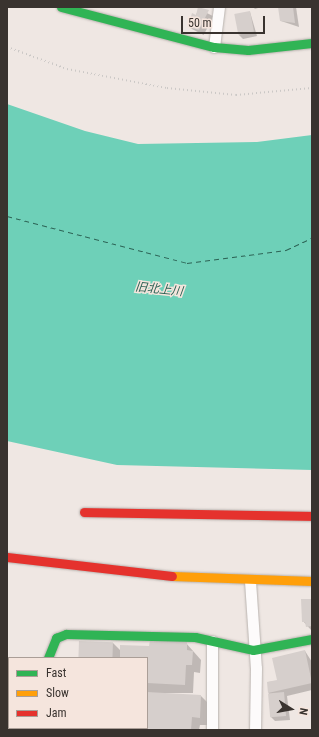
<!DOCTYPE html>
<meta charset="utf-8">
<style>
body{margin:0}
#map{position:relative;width:319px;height:737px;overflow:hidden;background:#efe7e3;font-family:"Roboto Condensed","Noto Sans JP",sans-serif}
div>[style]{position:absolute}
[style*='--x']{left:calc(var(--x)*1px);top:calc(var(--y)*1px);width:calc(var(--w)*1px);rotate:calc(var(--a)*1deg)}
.water>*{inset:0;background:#6ed0b8}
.shadow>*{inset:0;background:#0003;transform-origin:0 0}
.ferry>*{height:1px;margin-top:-0.5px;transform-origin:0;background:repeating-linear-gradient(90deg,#2c6355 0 5px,transparent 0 9px)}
.building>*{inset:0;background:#d6cfcc;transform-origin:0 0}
.path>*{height:2px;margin-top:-1px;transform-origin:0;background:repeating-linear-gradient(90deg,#cbc8c6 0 1px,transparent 0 4px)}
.roads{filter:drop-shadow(0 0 1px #b8b2ae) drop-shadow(0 0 1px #b8b2ae)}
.street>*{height:11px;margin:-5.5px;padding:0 5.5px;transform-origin:5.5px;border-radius:5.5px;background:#fdfbfb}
.fast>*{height:9px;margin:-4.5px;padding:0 4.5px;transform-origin:4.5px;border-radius:4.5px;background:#30b455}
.slow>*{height:9px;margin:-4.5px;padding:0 4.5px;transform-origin:4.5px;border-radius:4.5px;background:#ff9f0a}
.jam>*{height:9px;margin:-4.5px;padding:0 4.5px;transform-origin:4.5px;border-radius:4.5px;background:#e5322d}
span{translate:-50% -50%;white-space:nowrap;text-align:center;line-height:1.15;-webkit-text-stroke:3px #f5e5dd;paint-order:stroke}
.water-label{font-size:12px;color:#2c6355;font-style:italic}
.frame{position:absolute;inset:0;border:8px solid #39332f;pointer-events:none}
.legend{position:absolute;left:8px;top:657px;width:140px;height:72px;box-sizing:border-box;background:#f5e5dd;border:1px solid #aa9e97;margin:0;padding:5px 7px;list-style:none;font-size:12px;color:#39332f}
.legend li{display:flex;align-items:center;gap:8px;height:20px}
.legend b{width:20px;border:1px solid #aa9e97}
.north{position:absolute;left:271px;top:689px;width:40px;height:40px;-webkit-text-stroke:3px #f5e5dd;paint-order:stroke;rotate:101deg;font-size:11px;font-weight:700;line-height:16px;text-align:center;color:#39332f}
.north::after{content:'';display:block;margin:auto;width:14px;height:18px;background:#39332f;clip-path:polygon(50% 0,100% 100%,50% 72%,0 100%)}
.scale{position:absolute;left:181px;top:16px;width:84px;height:18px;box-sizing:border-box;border:2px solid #39332f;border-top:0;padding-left:5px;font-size:12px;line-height:14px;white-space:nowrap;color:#39332f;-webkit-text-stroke:3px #f5e5dd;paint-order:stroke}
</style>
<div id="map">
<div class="water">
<div style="clip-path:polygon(7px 104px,85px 131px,138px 144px,257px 142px,312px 135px,312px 470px,117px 465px,7px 441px)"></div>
</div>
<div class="shadow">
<div style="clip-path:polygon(261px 7px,255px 9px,253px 7px)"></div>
<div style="clip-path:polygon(279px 7px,296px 7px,299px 27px,281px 21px)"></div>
<div style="left:199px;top:9px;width:16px;height:21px;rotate:27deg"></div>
<div style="clip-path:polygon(250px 12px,257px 36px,243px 39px,239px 35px)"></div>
<div style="clip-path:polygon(312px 600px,312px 630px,311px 630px,303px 621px)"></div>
<div style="clip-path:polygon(80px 642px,113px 643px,121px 651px,186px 643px,201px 660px,200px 673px,194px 672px,193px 693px,147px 693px,201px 696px,209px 704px,208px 725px,200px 725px,199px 730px,148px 730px,147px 705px,147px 658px,79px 658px)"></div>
<div style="clip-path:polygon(305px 651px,312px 662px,312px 690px,287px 696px,290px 720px,275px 721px,271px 717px,268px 682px,278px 681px)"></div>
<div style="clip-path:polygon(49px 728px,119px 728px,49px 730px)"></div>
</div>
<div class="ferry">
<div style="--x:7;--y:216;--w:186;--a:14.6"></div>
<div style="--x:187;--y:263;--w:100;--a:-7.5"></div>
<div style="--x:286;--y:250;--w:29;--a:-25"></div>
</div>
<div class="building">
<div style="clip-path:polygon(198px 7px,209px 10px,199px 30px,188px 27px,192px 13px,196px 15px)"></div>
<div style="clip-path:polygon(278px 7px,293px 7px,295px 23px,280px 21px)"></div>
<div style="left:250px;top:11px;width:21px;height:16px;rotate:79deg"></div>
<div style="clip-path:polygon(301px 599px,312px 599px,312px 626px,306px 627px,305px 622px,302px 622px)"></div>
<div style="clip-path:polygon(150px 640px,187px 642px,187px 650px,193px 651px,192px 665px,186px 665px,185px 685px,147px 683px,147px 658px,120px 658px,120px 645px,149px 646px)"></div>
<div style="left:79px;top:641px;width:34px;height:17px;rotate:2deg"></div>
<div style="clip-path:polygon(305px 650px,312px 683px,268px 693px,267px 682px,277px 680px,272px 658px)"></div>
<div style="clip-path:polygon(147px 692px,201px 695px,200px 718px,192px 717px,191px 730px,147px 730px)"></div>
<div style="left:284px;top:692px;width:24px;height:16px;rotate:85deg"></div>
<div style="clip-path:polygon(48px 728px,61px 728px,48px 730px)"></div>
<div style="clip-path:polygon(63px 728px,111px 728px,63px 730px)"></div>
</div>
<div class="path">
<div style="--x:7;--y:47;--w:64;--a:20.1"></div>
<div style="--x:67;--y:69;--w:102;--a:10.8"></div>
<div style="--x:167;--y:88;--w:69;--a:5.8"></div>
<div style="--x:236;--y:95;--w:76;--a:-5.3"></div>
</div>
<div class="roads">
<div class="street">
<div style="--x:214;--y:47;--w:40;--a:-82.9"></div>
<div style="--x:250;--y:581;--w:87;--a:86.1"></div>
<div style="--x:256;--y:668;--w:62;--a:90.9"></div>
<div style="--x:31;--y:730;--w:2;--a:-63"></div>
<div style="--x:212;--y:730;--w:89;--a:-90"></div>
</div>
<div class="fast">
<div style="--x:61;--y:7;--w:158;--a:14.7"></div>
<div style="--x:214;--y:47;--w:34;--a:5"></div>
<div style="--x:248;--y:50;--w:64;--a:-6.2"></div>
<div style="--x:48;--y:658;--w:22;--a:-68"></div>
<div style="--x:56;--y:638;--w:11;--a:-22"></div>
<div style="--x:66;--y:634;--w:129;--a:1.3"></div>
<div style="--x:195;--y:637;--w:59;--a:12.6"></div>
<div style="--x:253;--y:650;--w:60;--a:-10.6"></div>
</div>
<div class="slow">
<div style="--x:172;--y:576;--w:140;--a:2"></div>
</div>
<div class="jam">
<div style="--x:84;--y:512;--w:228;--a:1"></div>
<div style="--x:7;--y:557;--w:166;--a:6.6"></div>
</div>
</div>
<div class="water-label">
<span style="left:159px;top:290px;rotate:6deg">旧北上川</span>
</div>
<div class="frame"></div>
<ul class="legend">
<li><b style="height:5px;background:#30b455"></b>Fast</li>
<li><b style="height:5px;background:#ff9f0a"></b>Slow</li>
<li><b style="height:5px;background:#e5322d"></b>Jam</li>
</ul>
<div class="north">N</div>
<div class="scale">50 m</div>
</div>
